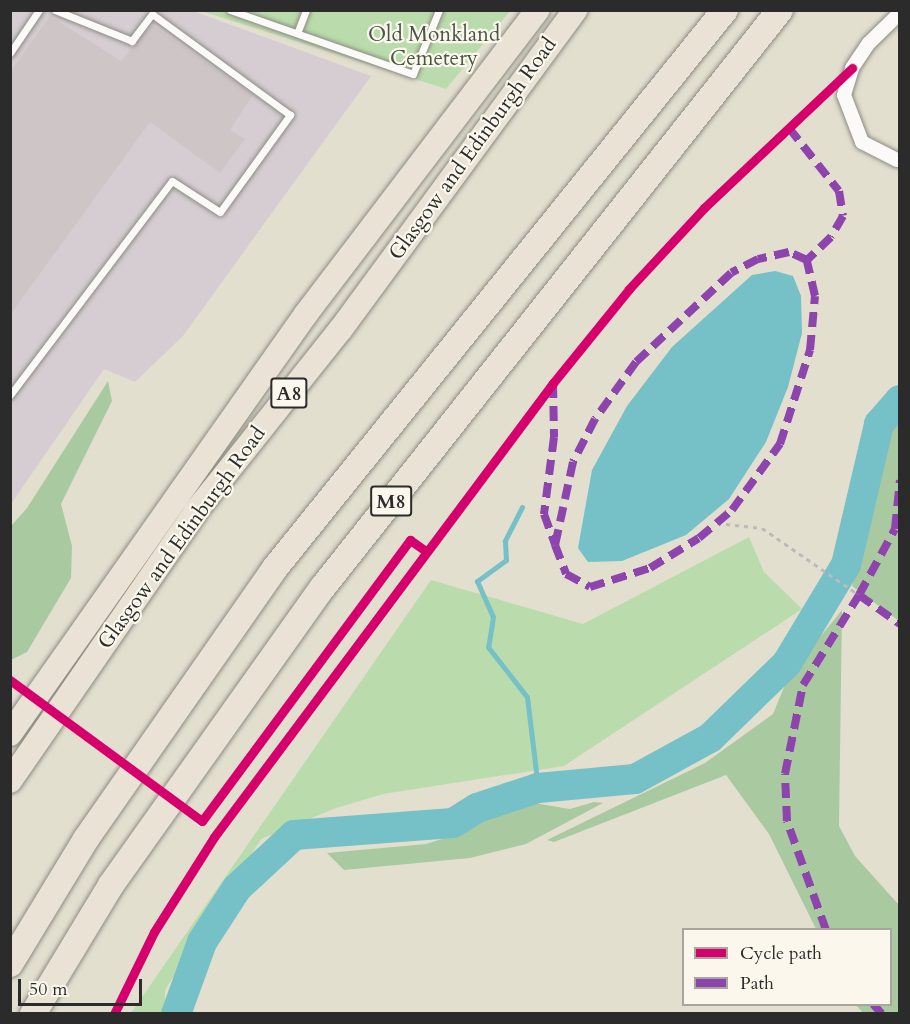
<!DOCTYPE html>
<style>
body{margin:0}
#map{position:relative;width:910px;height:1024px;overflow:hidden;background:#e3dfcf;font-family:Cardo,serif}
div>[style]{position:absolute}
[style*='--x']{left:calc(var(--x)*1px);top:calc(var(--y)*1px);width:calc(var(--w)*1px);rotate:calc(var(--a)*1deg)}
.industrial>*{inset:0;background:#d6cdd2}
.green>*{inset:0;background:#badcac}
.forest>*{inset:0;background:#a9caa0}
.water>*{inset:0;background:#76c0c7}
.stream>*{height:5px;margin:-2.5px;padding:0 2.5px;transform-origin:2.5px;border-radius:2.5px;background:#76c0c7}
.river>*{height:30px;margin:-15px;padding:0 15px;transform-origin:15px;border-radius:15px;background:#76c0c7}
.building>*{inset:0;background:#cec5c7}
.path>*{height:3px;margin-top:-1.5px;transform-origin:0;background:repeating-linear-gradient(90deg,#bcbbb8 0 4.5px,transparent 0 9px)}
.roads{filter:drop-shadow(0 0 2px #8d8b83) drop-shadow(0 0 2px #8d8b83)}
.service>*{height:7px;margin:-3.5px;padding:0 3.5px;transform-origin:3.5px;border-radius:3.5px;background:#fbfaf8}
.minor>*{height:14px;margin:-7px;padding:0 7px;transform-origin:7px;border-radius:7px;background:#fbfaf8}
.trunk>*{height:24px;margin:-12px;padding:0 12px;transform-origin:12px;border-radius:12px;background:#e9e2d5}
.motorway>*{height:26px;margin:-13px;padding:0 13px;transform-origin:13px;border-radius:13px;background:#e9e2d5}
.quiet>*{height:8px;margin-top:-4px;transform-origin:0;background:repeating-linear-gradient(90deg,#8e44ad 0 15px,transparent 0 23px)}
.cycleway>*{height:9px;margin:-4.5px;padding:0 4.5px;transform-origin:4.5px;border-radius:4.5px;background:#d6006c}
span{translate:-50% -50%;white-space:nowrap;text-align:center;line-height:1.15;-webkit-text-stroke:4.5px #fbf7ec;paint-order:stroke}
.shield-label span{padding:2px 4px;background:#fbf7ec;border:2px solid;border-radius:4px;-webkit-text-stroke-width:0}
.shield-label{font-size:20px;color:#2b2b2b;font-weight:700}
.park-label{font-size:21px;color:#465644}
.street-label{font-size:21px;color:#2b2b2b}
.frame{position:absolute;inset:0;border:12px solid #2b2b2b;pointer-events:none}
.legend{position:absolute;left:682px;top:928px;width:210px;height:78px;box-sizing:border-box;background:#fbf7ec;border:2px solid #a8a59f;margin:0;padding:8px 10px;list-style:none;font-size:18px;color:#2b2b2b}
.legend li{display:flex;align-items:center;gap:12px;height:30px}
.legend b{width:30px;border:2px solid #a8a59f}
.scale{position:absolute;left:18px;top:979px;width:124px;height:27px;box-sizing:border-box;border:3px solid #2b2b2b;border-top:0;padding-left:8px;font-size:18px;line-height:21px;white-space:nowrap;color:#2b2b2b;-webkit-text-stroke:4px #fbf7ec;paint-order:stroke}
</style>
<div id="map">
<div class="industrial">
<div style="clip-path:polygon(11px 11px,193px 11px,371px 76px,183px 336px,135px 382px,104px 369px,11px 504px)"></div>
</div>
<div class="green">
<div style="clip-path:polygon(201px 11px,510px 11px,446px 89px)"></div>
<div style="clip-path:polygon(749px 537px,764px 572px,802px 609px,564px 766px,383px 794px,336px 808px,261px 839px,165px 990px,165px 1013px,131px 1013px,431px 580px,583px 624px)"></div>
</div>
<div class="forest">
<div style="clip-path:polygon(108px 381px,112px 401px,61px 504px,72px 546px,71px 578px,27px 652px,11px 660px,11px 526px,27px 508px)"></div>
<div style="clip-path:polygon(899px 421px,899px 621px,852px 586px,889px 429px)"></div>
<div style="clip-path:polygon(842px 610px,839px 826px,855px 856px,899px 905px,899px 1013px,863px 1013px,856px 1005px,890px 1004px,890px 930px,816px 929px,769px 834px,726px 775px,554px 842px,547px 840px,705px 763px,773px 714px,789px 675px)"></div>
<div style="clip-path:polygon(594px 802px,603px 803px,526px 844px,470px 858px,344px 870px,327px 853px,426px 844px,464px 832px,497px 810px,534px 803px,570px 809px)"></div>
</div>
<div class="water">
<div style="clip-path:polygon(775px 271px,793px 276px,801px 296px,802px 333px,788px 387px,766px 442px,729px 499px,686px 535px,622px 561px,588px 562px,578px 548px,592px 470px,627px 406px,672px 347px,752px 275px)"></div>
</div>
<div class="stream">
<div style="--x:522;--y:507;--w:38;--a:117"></div>
<div style="--x:505;--y:541;--w:19;--a:87"></div>
<div style="--x:506;--y:560;--w:36;--a:144"></div>
<div style="--x:477;--y:581;--w:39;--a:66"></div>
<div style="--x:493;--y:617;--w:30;--a:99"></div>
<div style="--x:488;--y:647;--w:63;--a:52"></div>
<div style="--x:527;--y:697;--w:92;--a:83.1"></div>
</div>
<div class="river">
<div style="--x:176;--y:1014;--w:77;--a:-70.1"></div>
<div style="--x:202;--y:942;--w:64;--a:-57.1"></div>
<div style="--x:237;--y:888;--w:78;--a:-42.9"></div>
<div style="--x:294;--y:835;--w:159;--a:-4.3"></div>
<div style="--x:453;--y:823;--w:28;--a:-32"></div>
<div style="--x:477;--y:808;--w:64;--a:-18.2"></div>
<div style="--x:538;--y:788;--w:97;--a:-5.3"></div>
<div style="--x:635;--y:779;--w:85;--a:-28.7"></div>
<div style="--x:710;--y:738;--w:107;--a:-44.2"></div>
<div style="--x:787;--y:663;--w:114;--a:-59"></div>
<div style="--x:846;--y:565;--w:145;--a:-76.8"></div>
<div style="--x:879;--y:424;--w:32;--a:-49"></div>
</div>
<div class="building">
<div style="clip-path:polygon(50px 16px,121px 61px,153px 25px,253px 95px,230px 130px,245px 139px,220px 173px,150px 122px,10px 315px,10px 72px)"></div>
</div>
<div class="path">
<div style="--x:717;--y:523;--w:45;--a:6.3"></div>
<div style="--x:762;--y:528;--w:118;--a:34.6"></div>
</div>
<div class="roads">
<div class="service">
<div style="--x:230;--y:10;--w:194;--a:19.3"></div>
<div style="--x:413;--y:74;--w:69;--a:-67.9"></div>
<div style="--x:298;--y:31;--w:22;--a:-69"></div>
<div style="--x:10;--y:53;--w:52;--a:-56"></div>
<div style="--x:10;--y:395;--w:268;--a:-52.9"></div>
<div style="--x:172;--y:181;--w:57;--a:32.9"></div>
<div style="--x:220;--y:212;--w:120;--a:-54.2"></div>
<div style="--x:290;--y:115;--w:171;--a:-143.8"></div>
<div style="--x:152;--y:14;--w:34;--a:127"></div>
<div style="--x:132;--y:41;--w:83;--a:-158.1"></div>
</div>
<div class="minor">
<div style="--x:897;--y:160;--w:39;--a:-153"></div>
<div style="--x:862;--y:142;--w:50;--a:-111"></div>
<div style="--x:844;--y:95;--w:28;--a:-73"></div>
<div style="--x:852;--y:68;--w:30;--a:-56"></div>
<div style="--x:869;--y:43;--w:43;--a:-44.1"></div>
</div>
<div class="trunk">
<div style="--x:10;--y:734;--w:514;--a:-54.83"></div>
<div style="--x:306;--y:314;--w:382;--a:-52.7"></div>
<div style="--x:10;--y:781;--w:328;--a:-55.4"></div>
<div style="--x:196;--y:511;--w:233;--a:-51.5"></div>
<div style="--x:341;--y:329;--w:396;--a:-53.7"></div>
</div>
<div class="motorway">
<div style="--x:10;--y:964;--w:146;--a:-58.7"></div>
<div style="--x:86;--y:839;--w:330;--a:-55.1"></div>
<div style="--x:275;--y:568;--w:717;--a:-51.12"></div>
<div style="--x:33;--y:1014;--w:151;--a:-58.8"></div>
<div style="--x:111;--y:885;--w:366;--a:-54.6"></div>
<div style="--x:323;--y:587;--w:736;--a:-51.62"></div>
</div>
</div>
<div class="quiet">
<div style="--x:789;--y:128;--w:80;--a:51.6"></div>
<div style="--x:839;--y:191;--w:25;--a:81"></div>
<div style="--x:843;--y:216;--w:24;--a:120"></div>
<div style="--x:831;--y:237;--w:33;--a:136"></div>
<div style="--x:553;--y:383;--w:54;--a:88.9"></div>
<div style="--x:554;--y:437;--w:78;--a:97.4"></div>
<div style="--x:544;--y:514;--w:33;--a:70"></div>
<div style="--x:555;--y:545;--w:31;--a:69"></div>
<div style="--x:566;--y:574;--w:27;--a:28"></div>
<div style="--x:590;--y:587;--w:63;--a:-17.6"></div>
<div style="--x:650;--y:568;--w:57;--a:-31.5"></div>
<div style="--x:699;--y:538;--w:43;--a:-40.3"></div>
<div style="--x:732;--y:510;--w:82;--a:-54"></div>
<div style="--x:780;--y:444;--w:99;--a:-72.3"></div>
<div style="--x:810;--y:350;--w:54;--a:-84.7"></div>
<div style="--x:815;--y:296;--w:37;--a:-103"></div>
<div style="--x:807;--y:260;--w:20;--a:-156"></div>
<div style="--x:789;--y:252;--w:32;--a:167"></div>
<div style="--x:758;--y:259;--w:30;--a:153"></div>
<div style="--x:731;--y:273;--w:130;--a:136.9"></div>
<div style="--x:636;--y:362;--w:70;--a:125.7"></div>
<div style="--x:595;--y:419;--w:48;--a:117.1"></div>
<div style="--x:573;--y:462;--w:85;--a:102.2"></div>
<div style="--x:859;--y:595;--w:50;--a:35.3"></div>
<div style="--x:826;--y:930;--w:116;--a:-109.7"></div>
<div style="--x:787;--y:821;--w:47;--a:-92.4"></div>
<div style="--x:785;--y:774;--w:91;--a:-78.6"></div>
<div style="--x:803;--y:685;--w:106;--a:-58.1"></div>
<div style="--x:859;--y:595;--w:75;--a:-61.4"></div>
<div style="--x:895;--y:529;--w:49;--a:-84.2"></div>
<div style="--x:873;--y:1004;--w:13;--a:48"></div>
</div>
<div class="cycleway">
<div style="--x:10;--y:680;--w:238;--a:36.3"></div>
<div style="--x:202;--y:821;--w:350;--a:-53.5"></div>
<div style="--x:410;--y:540;--w:19;--a:35"></div>
<div style="--x:114;--y:1014;--w:91;--a:-64"></div>
<div style="--x:154;--y:932;--w:112;--a:-57.7"></div>
<div style="--x:214;--y:837;--w:567;--a:-53.25"></div>
<div style="--x:553;--y:383;--w:121;--a:-51"></div>
<div style="--x:629;--y:289;--w:110;--a:-47.2"></div>
<div style="--x:704;--y:208;--w:204;--a:-43.4"></div>
</div>
<div class="shield-label">
<span style="left:289px;top:393px">A8</span>
<span style="left:391px;top:501px">M8</span>
</div>
<div class="park-label">
<span style="left:434px;top:47px">Old Monkland<br>Cemetery</span>
</div>
<div class="street-label">
<span style="left:473px;top:149px;rotate:-54deg">Glasgow and Edinburgh Road</span>
<span style="left:182px;top:538px;rotate:-54deg">Glasgow and Edinburgh Road</span>
</div>
<div class="frame"></div>
<ul class="legend">
<li><b style="height:8px;background:#d6006c"></b>Cycle path</li>
<li><b style="height:8px;background:#8e44ad"></b>Path</li>
</ul>
<div class="scale">50 m</div>
</div>
